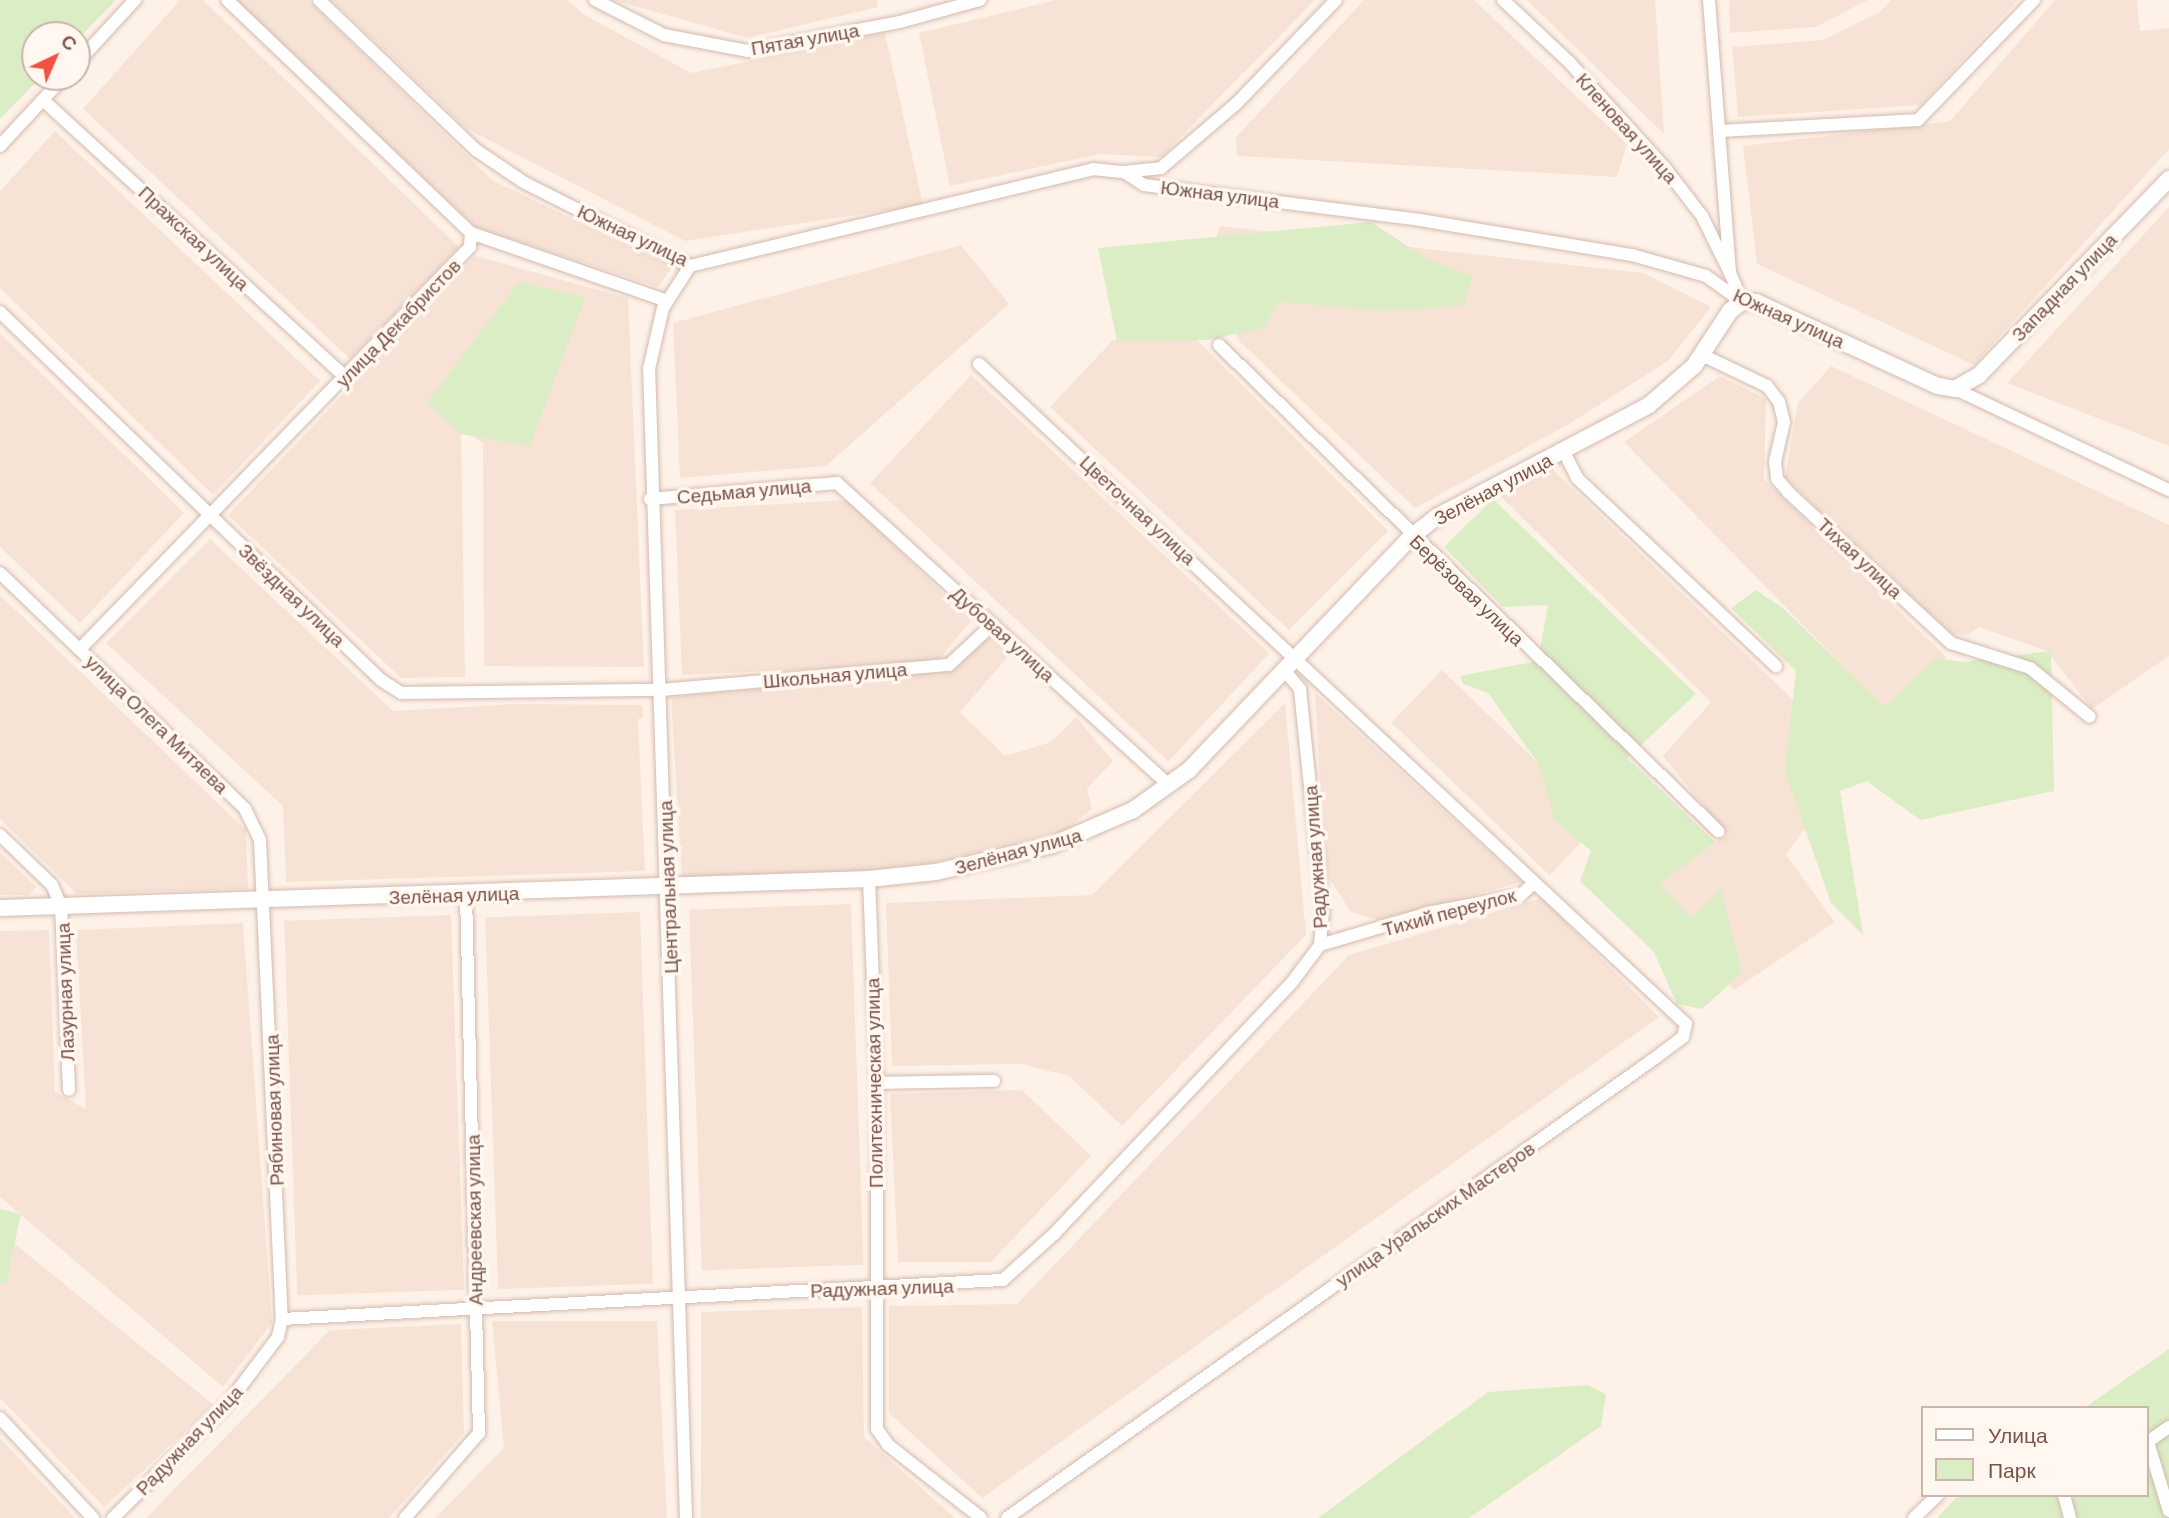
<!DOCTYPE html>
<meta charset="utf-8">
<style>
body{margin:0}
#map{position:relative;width:2169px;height:1518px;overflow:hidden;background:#fef2e8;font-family:Barlow,sans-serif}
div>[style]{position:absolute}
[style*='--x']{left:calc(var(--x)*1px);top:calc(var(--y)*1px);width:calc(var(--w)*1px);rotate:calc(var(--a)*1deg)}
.residential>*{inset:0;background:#f6e3d5;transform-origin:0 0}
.green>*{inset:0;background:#dbedc4}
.roads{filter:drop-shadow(0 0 2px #d4baaf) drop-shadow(0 0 2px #d4baaf)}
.street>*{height:12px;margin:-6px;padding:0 6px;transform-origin:6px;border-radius:6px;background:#fff}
.secondary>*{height:16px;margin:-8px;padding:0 8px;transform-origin:8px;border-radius:8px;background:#fff}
span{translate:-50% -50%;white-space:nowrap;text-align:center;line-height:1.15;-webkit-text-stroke:7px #fff7f0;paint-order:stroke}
.street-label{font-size:19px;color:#7b5449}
.legend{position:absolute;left:1921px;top:1406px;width:228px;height:91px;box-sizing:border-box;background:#fff7f0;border:2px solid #cab6ad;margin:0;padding:9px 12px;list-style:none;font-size:21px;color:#7b5449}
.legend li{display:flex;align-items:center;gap:14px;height:35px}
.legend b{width:35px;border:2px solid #cab6ad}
.north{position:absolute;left:21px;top:21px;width:70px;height:70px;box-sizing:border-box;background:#fff7f0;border:2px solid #cab6ad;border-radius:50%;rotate:44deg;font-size:19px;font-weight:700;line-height:28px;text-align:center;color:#7b5449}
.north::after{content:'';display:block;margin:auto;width:24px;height:32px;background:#f05344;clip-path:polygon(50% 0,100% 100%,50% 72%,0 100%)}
</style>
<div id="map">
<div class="residential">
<div style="clip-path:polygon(180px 0,203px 0,459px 247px,350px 359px,83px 109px)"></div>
<div style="clip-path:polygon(236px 0,308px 0,492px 180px,672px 267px,658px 287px,477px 228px)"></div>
<div style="clip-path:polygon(332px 0,568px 0,583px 14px,691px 73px,885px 33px,923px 205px,685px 241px,467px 129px)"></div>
<div style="clip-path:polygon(613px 0,877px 0,878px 7px,747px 38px)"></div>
<div style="clip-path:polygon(1056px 0,1315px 0,1161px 157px,1100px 154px,950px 186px,919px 33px)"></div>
<div style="clip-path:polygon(1364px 0,1474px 0,1627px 144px,1617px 177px,1237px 156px,1236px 137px)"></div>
<div style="clip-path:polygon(1527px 0,1655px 0,1664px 134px)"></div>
<div style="clip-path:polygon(1729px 0,1868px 0,1816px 27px,1730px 33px)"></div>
<div style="clip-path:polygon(1891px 0,2018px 0,1921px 105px,1738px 117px,1732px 47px,1823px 40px,1880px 12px)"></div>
<div style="clip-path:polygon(2055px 0,2137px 0,2140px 31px,2169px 28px,2169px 149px,1974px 365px,1757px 264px,1743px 146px,1950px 121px)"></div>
<div style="clip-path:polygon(55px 131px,320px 381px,213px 495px,0 288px,0 191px)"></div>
<div style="clip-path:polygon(2169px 207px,2169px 446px,2007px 383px)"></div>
<div style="clip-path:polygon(1220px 226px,1643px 273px,1711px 307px,1668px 361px,1569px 424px,1415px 508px,1239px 341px,1209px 259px)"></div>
<div style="clip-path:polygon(961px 245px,1009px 304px,826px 466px,680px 478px,673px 323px)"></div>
<div style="clip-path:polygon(475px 256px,628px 298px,644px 667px,484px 666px,483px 443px,461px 429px,465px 677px,401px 678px,228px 515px)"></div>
<div style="clip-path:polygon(0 333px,184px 513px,80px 623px,0 547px)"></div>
<div style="clip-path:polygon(1193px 336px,1388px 531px,1289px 630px,1050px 407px,1113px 340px)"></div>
<div style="clip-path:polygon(1831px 366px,2169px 525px,2169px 656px,2092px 709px,2047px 651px,1979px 627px,1968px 635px,1952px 634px,1785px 478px,1798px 403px)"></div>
<div style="left:971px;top:375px;width:408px;height:148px;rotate:43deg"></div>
<div style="clip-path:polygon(1720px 376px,1766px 399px,1764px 479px,1946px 657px,1890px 714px,1624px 442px)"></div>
<div style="clip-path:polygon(1549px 466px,1803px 709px,1810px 821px,1786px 855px,1835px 922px,1734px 990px,1651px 876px,1727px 835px,1663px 756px,1711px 702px,1500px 496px)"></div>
<div style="clip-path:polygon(848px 500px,971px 621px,936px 663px,682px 675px,675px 510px)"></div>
<div style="clip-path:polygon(210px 539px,393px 711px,514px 704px,643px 705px,643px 718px,638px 719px,645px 871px,286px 882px,283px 806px,106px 643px)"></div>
<div style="clip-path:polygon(0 595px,246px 830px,248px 889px,77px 894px,0 819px)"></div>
<div style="clip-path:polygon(990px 632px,1012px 652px,960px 712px,1005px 756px,1051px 742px,1076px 717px,1113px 761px,1087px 789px,1092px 809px,1064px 831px,931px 863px,853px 872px,682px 877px,671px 697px,951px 671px)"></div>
<div style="left:1442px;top:670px;width:220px;height:73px;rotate:44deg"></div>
<div style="clip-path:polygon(1315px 693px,1522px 882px,1378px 920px,1351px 912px,1325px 872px)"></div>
<div style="clip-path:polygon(1285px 703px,1306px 935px,1122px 1126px,1069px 1076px,1021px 1064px,892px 1066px,886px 903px,1092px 895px)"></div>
<div style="clip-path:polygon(0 852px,36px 887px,29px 895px,0 895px)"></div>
<div style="clip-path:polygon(1542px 898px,1659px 1017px,982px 1498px,889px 1413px,889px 1306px,1017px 1304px,1349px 955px)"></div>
<div style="left:851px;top:904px;width:361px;height:162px;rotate:88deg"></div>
<div style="left:640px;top:912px;width:372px;height:155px;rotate:88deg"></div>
<div style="left:451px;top:915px;width:375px;height:167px;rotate:88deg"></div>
<div style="clip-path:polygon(243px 923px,272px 1323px,223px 1387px,0 1197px,0 931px,49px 930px,55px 1092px,86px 1109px,76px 930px)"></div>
<div style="clip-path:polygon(1022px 1090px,1091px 1156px,991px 1262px,898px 1262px,890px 1094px)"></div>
<div style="clip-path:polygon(0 1232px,214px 1405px,104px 1507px,0 1398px)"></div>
<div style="clip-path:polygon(862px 1307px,864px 1437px,955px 1518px,701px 1518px,701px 1312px)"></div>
<div style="clip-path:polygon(492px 1321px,657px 1321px,667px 1518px,435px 1518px,504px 1448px)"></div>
<div style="clip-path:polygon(461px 1324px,464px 1433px,389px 1518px,146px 1518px,330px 1330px)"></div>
<div style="clip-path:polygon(0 1438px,75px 1518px,0 1518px)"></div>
</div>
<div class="green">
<div style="clip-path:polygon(0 0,116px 0,77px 40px,77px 35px,35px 35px,35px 77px,41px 77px,0 119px)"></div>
<div style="clip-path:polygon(1371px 222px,1427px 259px,1472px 276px,1464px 305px,1393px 311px,1278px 302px,1264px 328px,1207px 340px,1117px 341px,1098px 248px)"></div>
<div style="clip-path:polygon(519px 282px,585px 298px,530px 446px,461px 434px,427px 403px)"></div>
<div style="clip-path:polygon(1493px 499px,1696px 694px,1627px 758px,1715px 842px,1659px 884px,1691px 918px,1721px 890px,1742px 973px,1702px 1009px,1677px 1004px,1654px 952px,1580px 881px,1591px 851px,1555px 820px,1538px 763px,1488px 693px,1463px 684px,1460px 676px,1538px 661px,1548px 605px,1503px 607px,1444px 547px)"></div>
<div style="clip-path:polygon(1756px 590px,1784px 609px,1885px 707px,1936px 658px,1962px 662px,2051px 651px,2054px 791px,1920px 820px,1867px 781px,1840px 791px,1863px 935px,1831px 903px,1785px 772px,1796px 671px,1731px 608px)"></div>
<div style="clip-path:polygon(0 1209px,21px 1214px,6px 1283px,0 1283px)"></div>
<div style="clip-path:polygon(2169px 1349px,2169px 1518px,1937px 1518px,1959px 1495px,2146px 1495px,2146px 1408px,2084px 1408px)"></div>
<div style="clip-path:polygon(1588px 1385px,1606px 1394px,1601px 1426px,1469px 1518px,1318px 1518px,1488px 1392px)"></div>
</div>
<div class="roads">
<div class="street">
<div style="--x:319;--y:0;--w:217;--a:43.7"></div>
<div style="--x:476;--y:150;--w:59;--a:34"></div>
<div style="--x:525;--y:183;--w:185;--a:26.7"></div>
<div style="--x:690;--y:266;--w:415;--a:-13.5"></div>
<div style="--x:1093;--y:169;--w:31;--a:6"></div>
<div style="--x:1124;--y:172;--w:24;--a:33"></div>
<div style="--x:1144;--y:185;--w:278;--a:7.2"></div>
<div style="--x:1420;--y:220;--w:215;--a:9.4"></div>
<div style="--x:1632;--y:255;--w:77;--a:15.8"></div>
<div style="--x:1706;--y:276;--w:44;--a:35.8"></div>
<div style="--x:595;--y:0;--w:77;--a:26.9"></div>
<div style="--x:664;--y:35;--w:86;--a:10.8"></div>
<div style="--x:748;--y:51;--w:155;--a:-10.8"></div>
<div style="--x:900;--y:22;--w:83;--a:-15.4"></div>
<div style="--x:1503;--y:0;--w:91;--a:43.2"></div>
<div style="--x:1569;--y:62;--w:143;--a:47.8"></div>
<div style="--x:1665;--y:168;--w:61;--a:52.4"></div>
<div style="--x:1702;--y:216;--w:64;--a:63.8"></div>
<div style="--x:1709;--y:0;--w:274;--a:85.6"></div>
<div style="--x:1730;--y:273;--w:30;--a:67"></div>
<div style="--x:77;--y:63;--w:86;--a:-47.4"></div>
<div style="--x:43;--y:100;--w:410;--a:42.5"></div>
<div style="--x:1721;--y:131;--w:197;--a:-3.2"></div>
<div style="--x:1918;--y:120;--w:167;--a:-46"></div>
<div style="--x:0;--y:146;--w:94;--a:-47.2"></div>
<div style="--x:1124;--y:172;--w:37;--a:-6"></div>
<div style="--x:1161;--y:168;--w:99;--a:-40.5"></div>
<div style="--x:1236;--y:104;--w:144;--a:-46.1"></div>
<div style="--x:471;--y:233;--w:207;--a:19.1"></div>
<div style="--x:0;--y:312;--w:530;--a:44.01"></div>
<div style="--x:381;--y:680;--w:24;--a:33"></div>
<div style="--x:401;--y:693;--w:260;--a:-0.7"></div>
<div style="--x:661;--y:690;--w:289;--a:-5"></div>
<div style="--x:949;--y:665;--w:60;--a:-43"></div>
<div style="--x:1219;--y:345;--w:697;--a:44.24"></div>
<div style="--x:1702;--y:355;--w:72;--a:25.5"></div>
<div style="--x:1767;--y:386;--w:20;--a:53"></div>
<div style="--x:1779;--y:402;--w:21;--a:76"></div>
<div style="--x:1784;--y:422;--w:41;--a:102.7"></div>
<div style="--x:1775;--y:462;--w:17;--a:83"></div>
<div style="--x:1777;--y:479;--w:18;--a:49"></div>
<div style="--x:1789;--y:493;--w:221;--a:42.8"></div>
<div style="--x:1951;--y:643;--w:83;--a:17.6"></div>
<div style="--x:2030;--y:668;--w:77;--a:39.2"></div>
<div style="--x:979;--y:364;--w:967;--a:43.03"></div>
<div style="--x:1686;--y:1024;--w:13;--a:103"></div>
<div style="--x:1683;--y:1037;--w:31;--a:143"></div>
<div style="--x:1658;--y:1056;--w:798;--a:144.64"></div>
<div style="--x:1955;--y:389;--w:237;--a:25.3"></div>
<div style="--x:1564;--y:452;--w:29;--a:63"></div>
<div style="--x:1577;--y:478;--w:274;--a:43.4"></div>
<div style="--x:650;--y:499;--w:188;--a:-4.9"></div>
<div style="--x:837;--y:483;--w:449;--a:42.3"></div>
<div style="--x:0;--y:573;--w:340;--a:43.9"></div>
<div style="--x:245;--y:809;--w:34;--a:64"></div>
<div style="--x:260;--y:840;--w:480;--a:87.4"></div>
<div style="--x:282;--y:1319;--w:18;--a:103"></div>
<div style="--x:278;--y:1337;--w:81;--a:127"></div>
<div style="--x:229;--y:1402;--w:164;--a:135"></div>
<div style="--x:80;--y:649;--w:560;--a:-45.87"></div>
<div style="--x:470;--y:247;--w:14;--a:-86"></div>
<div style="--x:471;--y:233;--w:337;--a:-136.3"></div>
<div style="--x:0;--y:835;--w:72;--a:43.9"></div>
<div style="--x:52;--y:885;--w:23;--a:67"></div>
<div style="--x:61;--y:906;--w:184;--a:87.5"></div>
<div style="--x:869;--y:879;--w:204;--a:87.8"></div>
<div style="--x:877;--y:1083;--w:346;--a:90"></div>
<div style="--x:877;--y:1429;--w:19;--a:55"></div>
<div style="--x:888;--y:1445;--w:118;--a:38.1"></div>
<div style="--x:1320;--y:945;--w:113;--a:-16.5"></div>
<div style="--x:1428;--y:913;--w:95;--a:-11"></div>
<div style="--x:1521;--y:895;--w:18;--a:-43"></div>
<div style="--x:877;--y:1083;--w:117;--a:-1"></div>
<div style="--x:282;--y:1319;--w:722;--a:-3.1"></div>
<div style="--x:1003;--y:1280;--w:69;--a:-42"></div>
<div style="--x:1054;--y:1234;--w:348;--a:-46.6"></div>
<div style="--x:1293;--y:981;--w:45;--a:-53.1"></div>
<div style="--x:1320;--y:945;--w:33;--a:-85"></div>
<div style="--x:1323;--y:912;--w:224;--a:-95.9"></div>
<div style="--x:1300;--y:689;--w:23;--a:-130"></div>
<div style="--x:0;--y:1418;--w:137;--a:47.1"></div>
<div style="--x:2148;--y:1442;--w:72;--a:73.1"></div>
<div style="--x:2146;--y:1443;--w:28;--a:-35"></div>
<div style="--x:2064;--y:1495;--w:24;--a:75"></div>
<div style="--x:405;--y:1518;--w:113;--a:-49"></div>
<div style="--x:479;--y:1433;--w:539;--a:-91.38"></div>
<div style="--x:686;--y:1518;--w:1150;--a:-91.84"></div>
<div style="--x:649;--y:369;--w:63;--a:-77.1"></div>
<div style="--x:663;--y:308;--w:50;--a:-57.3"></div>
<div style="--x:1914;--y:1518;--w:33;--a:-44"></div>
</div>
<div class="secondary">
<div style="--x:0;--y:908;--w:869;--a:-1.91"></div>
<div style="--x:869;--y:879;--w:67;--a:-6"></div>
<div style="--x:936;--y:872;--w:119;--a:-13.1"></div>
<div style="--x:1052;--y:845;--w:88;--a:-23.4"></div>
<div style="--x:1133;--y:810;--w:69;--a:-35.5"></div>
<div style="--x:1189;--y:770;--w:322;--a:-46.4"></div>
<div style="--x:1411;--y:537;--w:34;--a:-38"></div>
<div style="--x:1438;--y:516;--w:238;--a:-27.7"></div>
<div style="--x:1649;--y:405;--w:60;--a:-40.9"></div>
<div style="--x:1694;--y:366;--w:66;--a:-56.8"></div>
<div style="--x:1730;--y:311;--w:15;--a:-37"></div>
<div style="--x:1742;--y:302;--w:14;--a:0"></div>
<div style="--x:1756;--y:302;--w:200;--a:24.8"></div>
<div style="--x:1938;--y:386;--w:17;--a:10"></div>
<div style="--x:1955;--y:389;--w:28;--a:-30"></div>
<div style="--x:1979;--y:375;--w:273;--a:-45.9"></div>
</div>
</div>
<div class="street-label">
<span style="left:805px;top:39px;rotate:-10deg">Пятая улица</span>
<span style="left:1627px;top:128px;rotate:48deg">Кленовая улица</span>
<span style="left:1220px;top:194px;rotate:7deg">Южная улица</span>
<span style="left:633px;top:235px;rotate:25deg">Южная улица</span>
<span style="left:194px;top:238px;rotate:43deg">Пражская улица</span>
<span style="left:2064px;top:287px;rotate:-46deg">Западная улица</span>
<span style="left:1789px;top:318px;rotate:24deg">Южная улица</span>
<span style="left:398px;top:323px;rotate:-46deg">улица Декабристов</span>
<span style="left:1493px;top:489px;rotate:-28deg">Зелёная улица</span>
<span style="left:744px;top:491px;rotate:-5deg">Седьмая улица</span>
<span style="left:1138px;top:510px;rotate:43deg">Цветочная улица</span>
<span style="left:1860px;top:558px;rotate:43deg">Тихая улица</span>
<span style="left:1467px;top:590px;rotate:44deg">Берёзовая улица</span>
<span style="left:292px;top:595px;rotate:44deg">Звёздная улица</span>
<span style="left:1003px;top:634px;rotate:42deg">Дубовая улица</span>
<span style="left:835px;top:675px;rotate:-5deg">Школьная улица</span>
<span style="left:157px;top:724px;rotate:44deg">улица Олега Митяева</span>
<span style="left:1018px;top:851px;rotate:-15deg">Зелёная улица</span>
<span style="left:1315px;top:857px;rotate:-94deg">Радужная улица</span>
<span style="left:668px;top:887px;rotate:-92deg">Центральная улица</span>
<span style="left:454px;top:895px;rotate:-2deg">Зелёная улица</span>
<span style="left:1449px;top:912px;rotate:-15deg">Тихий переулок</span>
<span style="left:65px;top:992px;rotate:-92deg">Лазурная улица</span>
<span style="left:874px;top:1083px;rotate:-91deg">Политехническая улица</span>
<span style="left:274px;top:1110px;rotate:-92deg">Рябиновая улица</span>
<span style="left:1435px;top:1214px;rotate:-35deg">улица Уральских Мастеров</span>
<span style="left:474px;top:1220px;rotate:-91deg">Андреевская улица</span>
<span style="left:882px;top:1288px;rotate:-2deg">Радужная улица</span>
<span style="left:189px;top:1440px;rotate:-46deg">Радужная улица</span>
</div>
<ul class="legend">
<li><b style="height:9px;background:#fff"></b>Улица</li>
<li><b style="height:19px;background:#dbedc4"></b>Парк</li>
</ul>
<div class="north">С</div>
</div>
